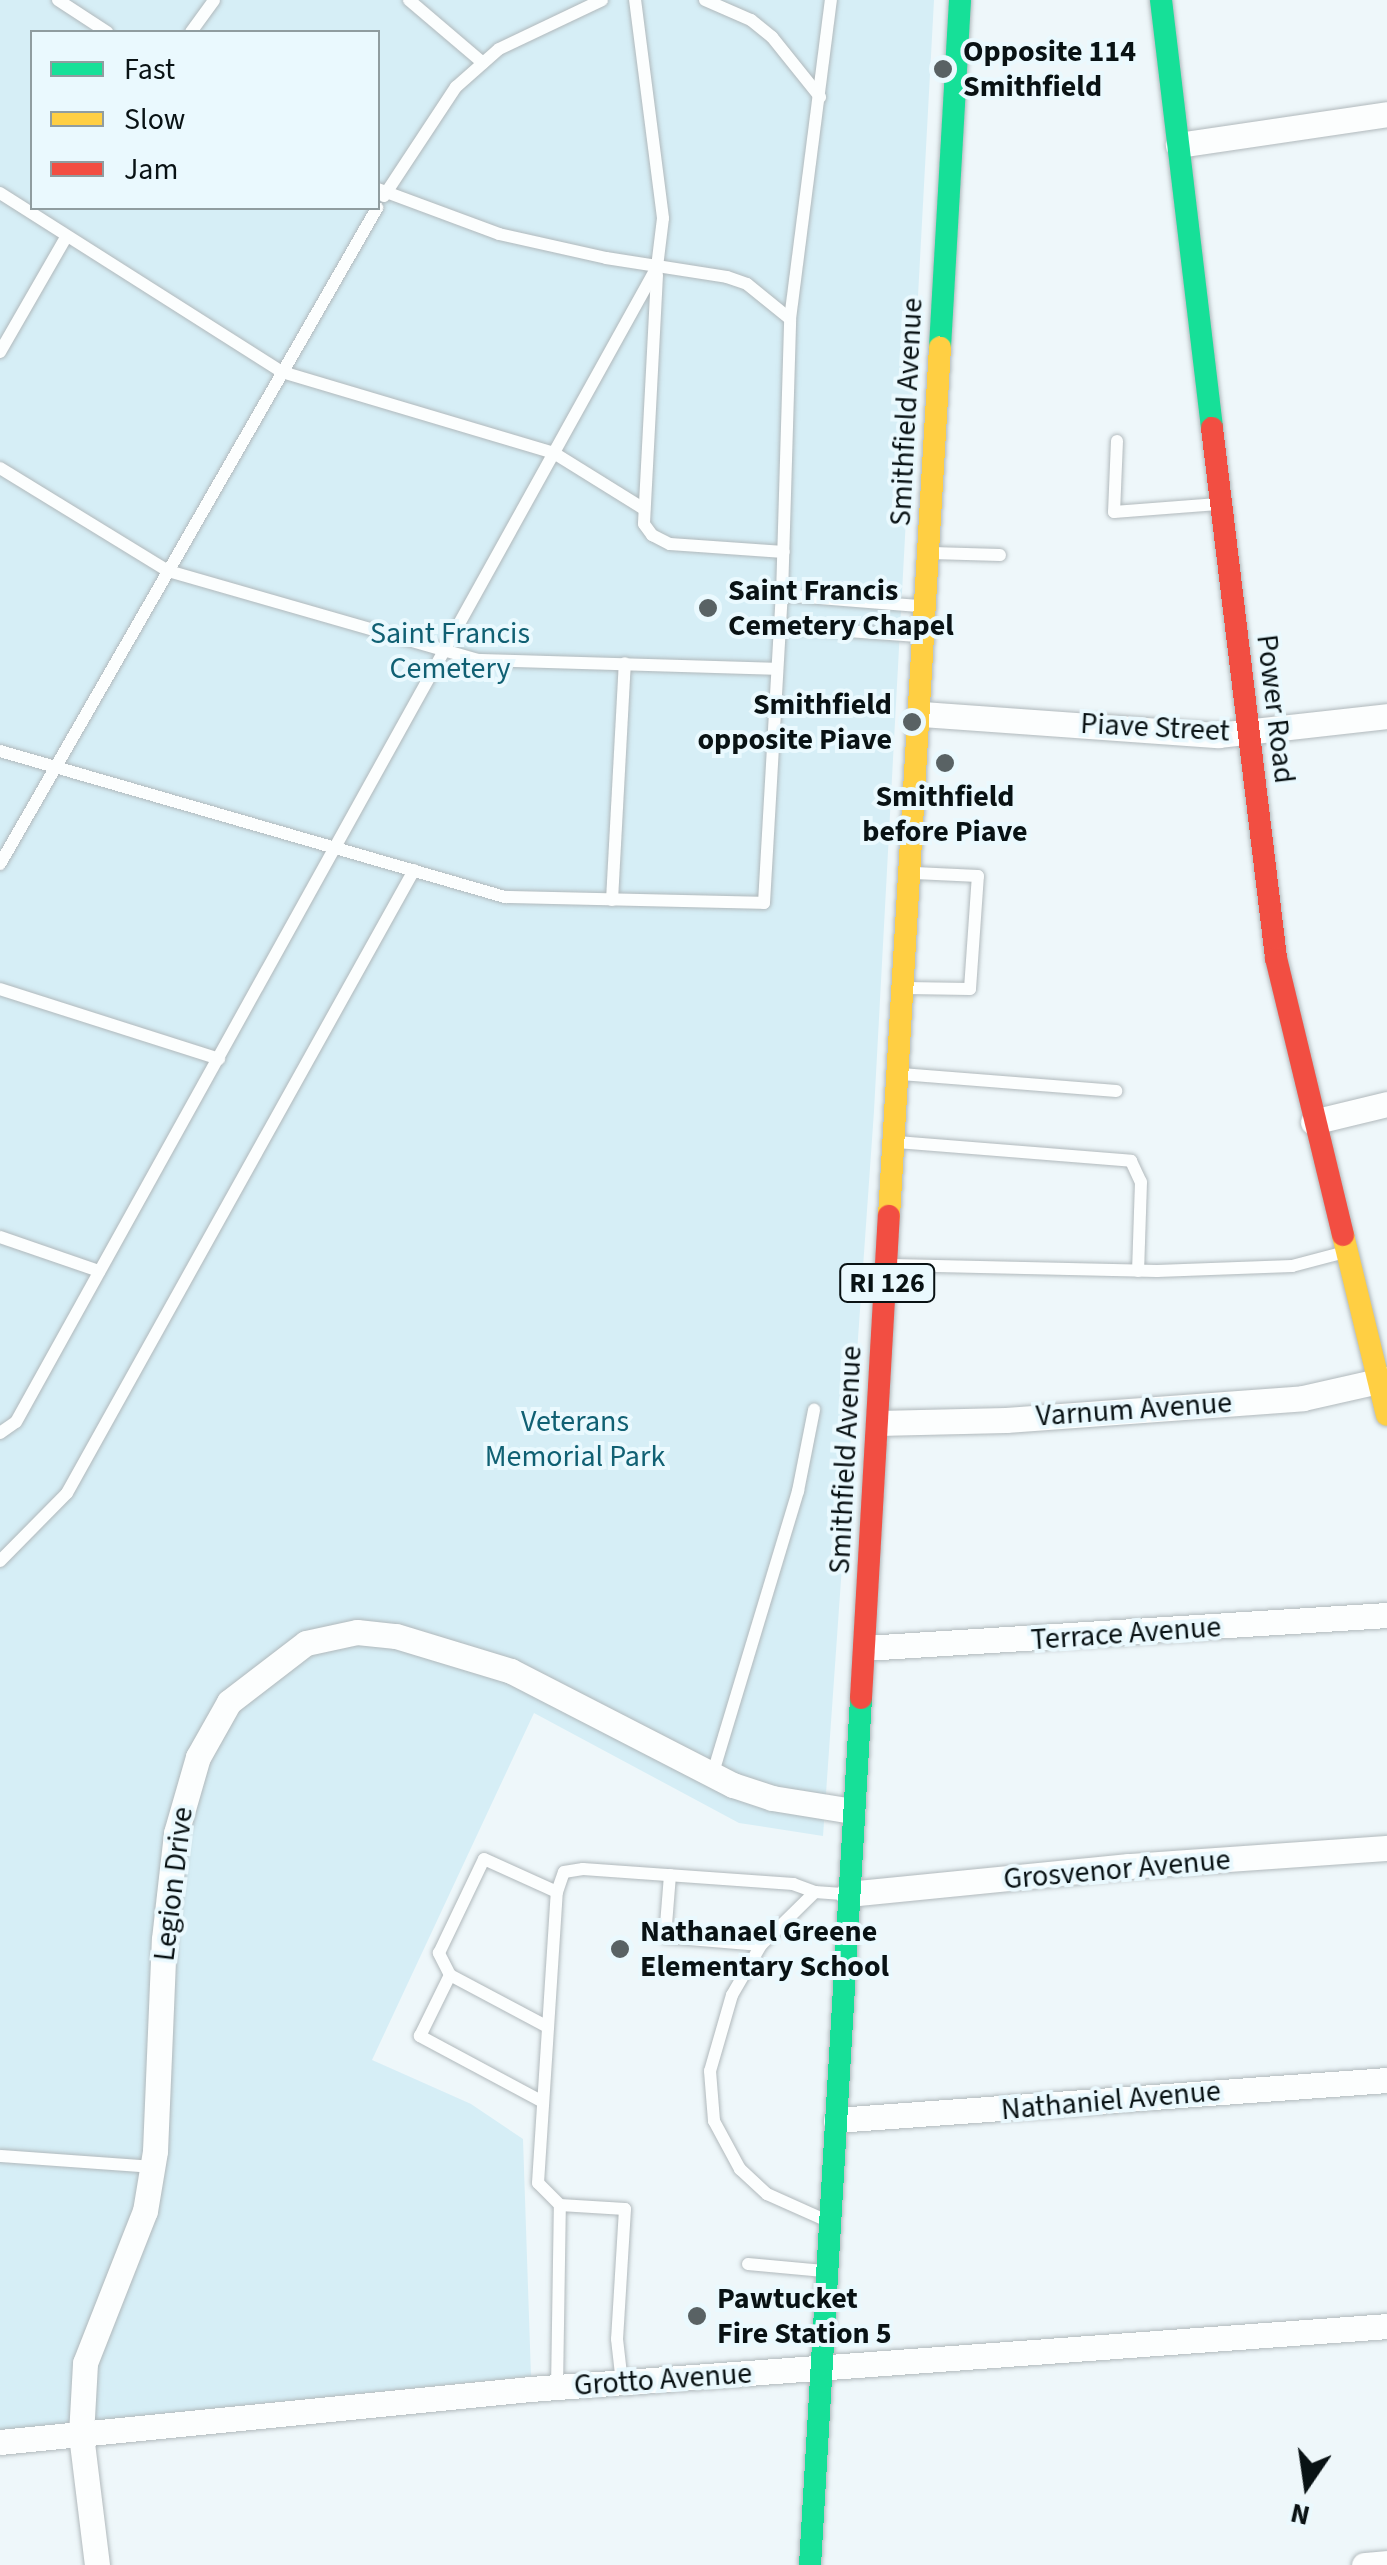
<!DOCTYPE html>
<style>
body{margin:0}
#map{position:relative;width:1387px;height:2565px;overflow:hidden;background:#eef7fa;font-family:"Source Sans 3",sans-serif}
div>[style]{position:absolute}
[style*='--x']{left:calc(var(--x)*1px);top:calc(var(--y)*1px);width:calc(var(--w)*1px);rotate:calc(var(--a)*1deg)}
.green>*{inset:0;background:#d6eef6}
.roads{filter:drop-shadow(0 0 2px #b1b9bc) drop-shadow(0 0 2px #b1b9bc)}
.lane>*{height:12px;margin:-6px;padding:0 6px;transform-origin:6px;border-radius:6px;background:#fcfefe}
.street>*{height:25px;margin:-12.5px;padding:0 12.5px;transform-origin:12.5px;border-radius:12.5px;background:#fcfefe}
.fast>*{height:22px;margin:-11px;padding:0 11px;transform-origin:11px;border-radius:11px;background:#16e098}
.slow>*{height:22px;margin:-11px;padding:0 11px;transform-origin:11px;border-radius:11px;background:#ffcf43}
.jam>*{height:22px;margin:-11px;padding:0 11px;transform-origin:11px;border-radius:11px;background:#f24e42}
.dots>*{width:28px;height:28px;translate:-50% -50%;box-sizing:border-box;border:5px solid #eaf9fe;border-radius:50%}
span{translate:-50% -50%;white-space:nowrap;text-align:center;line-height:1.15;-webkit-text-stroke:8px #eaf9fe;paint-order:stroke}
.shield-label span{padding:2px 8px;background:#eaf9fe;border:2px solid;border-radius:8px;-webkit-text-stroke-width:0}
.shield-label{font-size:28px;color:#091214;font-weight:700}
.poi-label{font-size:30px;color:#091214;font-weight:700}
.left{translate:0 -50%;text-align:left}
.right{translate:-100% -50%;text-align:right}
.street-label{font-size:30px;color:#091214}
.park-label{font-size:30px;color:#106073}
.legend{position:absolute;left:30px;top:30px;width:350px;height:180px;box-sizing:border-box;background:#eaf9fe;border:2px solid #909da0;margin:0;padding:12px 18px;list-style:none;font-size:30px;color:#091214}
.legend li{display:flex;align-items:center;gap:20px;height:50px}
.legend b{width:50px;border:2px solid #909da0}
.north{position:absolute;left:1257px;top:2435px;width:100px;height:100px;-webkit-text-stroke:8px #eaf9fe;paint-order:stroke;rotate:193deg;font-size:28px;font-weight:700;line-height:40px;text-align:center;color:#091214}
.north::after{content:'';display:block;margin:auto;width:35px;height:45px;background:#091214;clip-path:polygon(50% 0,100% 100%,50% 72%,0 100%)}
</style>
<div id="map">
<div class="green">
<div style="clip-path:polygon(evenodd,0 0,934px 0,874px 1111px,823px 1836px,739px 1823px,534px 1713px,372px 2060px,471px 2104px,523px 2139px,531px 2376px,0 2430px,0 0,32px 32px,378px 32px,378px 208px,32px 208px,32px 32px)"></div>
</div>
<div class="roads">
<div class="lane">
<div style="--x:58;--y:0;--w:59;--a:33.1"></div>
<div style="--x:409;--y:0;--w:97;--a:40.4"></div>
<div style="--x:705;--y:0;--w:50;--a:23.5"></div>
<div style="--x:751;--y:20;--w:27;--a:39"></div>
<div style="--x:772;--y:37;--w:77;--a:51.3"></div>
<div style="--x:191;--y:32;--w:39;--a:-54"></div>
<div style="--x:378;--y:189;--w:129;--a:20.4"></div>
<div style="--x:499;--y:234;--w:110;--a:12.6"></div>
<div style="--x:606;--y:258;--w:122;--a:8.9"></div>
<div style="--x:727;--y:277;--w:21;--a:19"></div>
<div style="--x:747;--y:284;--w:55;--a:39.1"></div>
<div style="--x:0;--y:193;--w:334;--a:32.4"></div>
<div style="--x:282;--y:372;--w:284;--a:16.6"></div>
<div style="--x:554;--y:453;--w:106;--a:31.9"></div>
<div style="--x:384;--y:196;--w:131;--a:-56.6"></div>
<div style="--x:456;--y:87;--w:57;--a:-41.5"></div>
<div style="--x:499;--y:49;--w:114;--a:-25.4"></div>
<div style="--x:657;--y:275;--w:249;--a:93"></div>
<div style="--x:644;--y:524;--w:14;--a:54"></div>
<div style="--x:652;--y:535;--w:20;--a:27"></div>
<div style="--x:670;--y:544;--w:114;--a:4"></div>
<div style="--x:0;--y:352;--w:133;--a:-60.1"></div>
<div style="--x:1117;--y:441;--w:71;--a:92.4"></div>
<div style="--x:1114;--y:512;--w:104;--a:-4.4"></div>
<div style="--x:0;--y:468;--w:197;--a:31.5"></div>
<div style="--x:168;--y:571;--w:323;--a:16"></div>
<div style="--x:479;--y:660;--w:297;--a:1.7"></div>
<div style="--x:932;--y:553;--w:68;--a:1.7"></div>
<div style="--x:782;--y:595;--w:137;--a:4.6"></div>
<div style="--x:778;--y:626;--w:140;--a:4.1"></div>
<div style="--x:0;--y:751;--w:526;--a:16.13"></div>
<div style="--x:505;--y:897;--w:259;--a:1.3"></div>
<div style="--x:764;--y:903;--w:309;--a:-86.7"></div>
<div style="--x:782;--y:595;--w:276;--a:-88.3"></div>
<div style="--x:790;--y:319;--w:322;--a:-82.7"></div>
<div style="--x:0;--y:864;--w:757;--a:-60.11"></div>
<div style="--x:612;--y:900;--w:237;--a:-86.9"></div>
<div style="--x:906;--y:988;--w:64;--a:0.9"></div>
<div style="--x:970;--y:989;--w:113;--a:-86"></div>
<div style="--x:978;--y:876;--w:63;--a:-177.3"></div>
<div style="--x:0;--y:989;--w:230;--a:17.7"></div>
<div style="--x:901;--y:1074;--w:216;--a:4.5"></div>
<div style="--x:897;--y:1142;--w:235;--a:4.6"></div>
<div style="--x:1131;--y:1161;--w:23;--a:65"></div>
<div style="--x:1141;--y:1182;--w:89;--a:91.9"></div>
<div style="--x:0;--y:1237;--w:105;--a:19"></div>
<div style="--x:892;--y:1265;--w:265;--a:1.3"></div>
<div style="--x:1157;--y:1271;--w:135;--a:-2.1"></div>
<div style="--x:1292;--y:1266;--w:55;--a:-14.8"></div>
<div style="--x:0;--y:1433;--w:19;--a:-35"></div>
<div style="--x:16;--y:1422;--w:1321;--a:-60.97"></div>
<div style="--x:657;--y:267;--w:49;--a:-83"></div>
<div style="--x:663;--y:218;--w:220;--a:-97.3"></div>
<div style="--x:0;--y:1561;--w:95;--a:-45.4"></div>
<div style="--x:67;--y:1493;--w:713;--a:-60.88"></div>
<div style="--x:712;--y:1776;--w:298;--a:-73.2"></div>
<div style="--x:798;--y:1491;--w:83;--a:-78.8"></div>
<div style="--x:670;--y:1875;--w:62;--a:94.6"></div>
<div style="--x:665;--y:1937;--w:96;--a:4.8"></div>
<div style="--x:815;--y:1892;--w:76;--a:135.5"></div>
<div style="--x:761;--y:1945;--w:58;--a:120.1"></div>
<div style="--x:732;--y:1995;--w:79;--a:106.1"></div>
<div style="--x:710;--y:2071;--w:50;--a:85.4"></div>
<div style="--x:714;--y:2121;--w:55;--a:61.6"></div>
<div style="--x:740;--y:2169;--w:37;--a:43"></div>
<div style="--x:767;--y:2194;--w:64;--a:24.1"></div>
<div style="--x:450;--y:1975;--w:25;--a:-117"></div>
<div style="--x:439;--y:1953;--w:104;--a:-64.4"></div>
<div style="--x:484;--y:1859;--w:80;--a:24.3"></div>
<div style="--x:543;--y:2102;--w:140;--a:-151.8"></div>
<div style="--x:420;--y:2036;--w:68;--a:-63.8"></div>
<div style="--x:450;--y:1975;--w:111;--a:28"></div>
<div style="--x:0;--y:2156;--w:152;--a:4.1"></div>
<div style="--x:560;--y:2205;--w:31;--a:-135"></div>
<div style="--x:538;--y:2183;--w:292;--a:-86.3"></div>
<div style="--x:557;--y:1892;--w:21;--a:-71"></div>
<div style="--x:564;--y:1872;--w:19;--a:-9"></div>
<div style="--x:583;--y:1869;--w:211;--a:4.1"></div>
<div style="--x:793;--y:1884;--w:23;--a:20"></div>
<div style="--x:815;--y:1892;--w:31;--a:4"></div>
<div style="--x:748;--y:2264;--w:76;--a:5.3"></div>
<div style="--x:557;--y:2388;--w:183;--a:-89.1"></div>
<div style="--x:560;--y:2205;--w:65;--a:3.5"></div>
<div style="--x:625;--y:2209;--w:130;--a:93.5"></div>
<div style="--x:617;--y:2339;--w:44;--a:83.5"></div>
</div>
<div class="street">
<div style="--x:1178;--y:145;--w:211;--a:-8.4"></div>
<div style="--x:922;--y:714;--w:297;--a:4.1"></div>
<div style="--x:1218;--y:735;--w:170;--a:-6.4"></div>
<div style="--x:1313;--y:1122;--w:76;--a:-13.7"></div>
<div style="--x:878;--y:1423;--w:128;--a:-1.3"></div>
<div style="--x:1006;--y:1420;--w:298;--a:-4.2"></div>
<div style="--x:1303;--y:1398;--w:86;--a:-12.7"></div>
<div style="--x:865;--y:1648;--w:523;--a:-3.62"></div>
<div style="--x:848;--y:1894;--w:282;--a:-5.7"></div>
<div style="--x:1129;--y:1866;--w:259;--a:-4"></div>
<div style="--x:836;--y:2120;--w:552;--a:-4.15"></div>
<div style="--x:0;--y:2442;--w:533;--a:-5.71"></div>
<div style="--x:530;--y:2389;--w:859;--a:-4.2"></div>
<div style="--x:97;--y:2565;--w:131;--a:-97"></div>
<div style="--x:81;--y:2435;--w:72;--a:-86.8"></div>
<div style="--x:85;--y:2363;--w:163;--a:-68.5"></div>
<div style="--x:145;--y:2211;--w:61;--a:-80.5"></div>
<div style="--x:155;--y:2151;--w:212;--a:-87.6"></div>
<div style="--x:164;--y:1939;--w:107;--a:-83.5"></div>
<div style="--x:176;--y:1833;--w:79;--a:-73.9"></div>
<div style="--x:198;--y:1757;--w:63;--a:-60.6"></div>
<div style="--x:229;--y:1702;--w:97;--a:-37.5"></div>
<div style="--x:306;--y:1643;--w:52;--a:-12.2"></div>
<div style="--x:357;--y:1632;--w:39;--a:6"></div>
<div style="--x:396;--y:1636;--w:120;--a:16.9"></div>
<div style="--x:511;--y:1671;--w:250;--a:27.2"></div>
<div style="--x:733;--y:1785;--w:41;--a:18.4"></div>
<div style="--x:772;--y:1798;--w:81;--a:9.2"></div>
<div style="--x:1364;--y:2565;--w:23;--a:-5"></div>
</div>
<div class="fast">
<div style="--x:1161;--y:0;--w:431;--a:83.2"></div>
<div style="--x:940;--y:347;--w:348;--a:-86.7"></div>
<div style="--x:810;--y:2565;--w:868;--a:-86.63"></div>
</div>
<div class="slow">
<div style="--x:889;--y:1216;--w:870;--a:-86.64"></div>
<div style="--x:1343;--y:1235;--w:185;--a:76.3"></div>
</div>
<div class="jam">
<div style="--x:1212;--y:428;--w:534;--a:83.11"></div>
<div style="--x:1276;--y:958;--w:285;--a:76.4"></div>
<div style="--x:861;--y:1698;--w:483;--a:-86.7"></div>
</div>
</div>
<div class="dots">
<div style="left:943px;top:69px;background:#596264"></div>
<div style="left:708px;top:608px;background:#596264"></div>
<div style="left:912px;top:722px;background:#596264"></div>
<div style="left:945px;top:763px;background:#596264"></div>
<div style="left:620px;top:1949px;background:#596264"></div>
<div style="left:697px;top:2316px;background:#596264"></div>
</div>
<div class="shield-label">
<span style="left:887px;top:1283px">RI 126</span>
</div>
<div class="poi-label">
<span class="left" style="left:963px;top:69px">Opposite 114<br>Smithfield</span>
<span class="left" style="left:728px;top:608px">Saint Francis<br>Cemetery Chapel</span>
<span class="right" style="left:892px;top:722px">Smithfield<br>opposite Piave</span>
<span style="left:945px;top:814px">Smithfield<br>before Piave</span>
<span class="left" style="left:640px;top:1949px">Nathanael Greene<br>Elementary School</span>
<span class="left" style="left:717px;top:2316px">Pawtucket<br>Fire Station 5</span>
</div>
<div class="street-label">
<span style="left:907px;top:412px;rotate:-87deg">Smithfield Avenue</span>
<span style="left:1275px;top:709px;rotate:83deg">Power Road</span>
<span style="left:1155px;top:728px;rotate:3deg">Piave Street</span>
<span style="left:1134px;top:1410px;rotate:-4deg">Varnum Avenue</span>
<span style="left:846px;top:1460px;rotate:-87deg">Smithfield Avenue</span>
<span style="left:1126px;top:1634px;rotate:-4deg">Terrace Avenue</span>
<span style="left:1117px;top:1870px;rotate:-5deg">Grosvenor Avenue</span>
<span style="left:174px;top:1884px;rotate:-83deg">Legion Drive</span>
<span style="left:1111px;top:2101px;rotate:-5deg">Nathaniel Avenue</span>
<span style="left:663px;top:2380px;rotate:-4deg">Grotto Avenue</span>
</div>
<div class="park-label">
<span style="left:450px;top:651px">Saint Francis<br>Cemetery</span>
<span style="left:575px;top:1439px">Veterans<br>Memorial Park</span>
</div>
<ul class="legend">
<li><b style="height:12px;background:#16e098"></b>Fast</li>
<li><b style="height:12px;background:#ffcf43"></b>Slow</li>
<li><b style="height:12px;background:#f24e42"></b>Jam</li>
</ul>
<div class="north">N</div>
</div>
